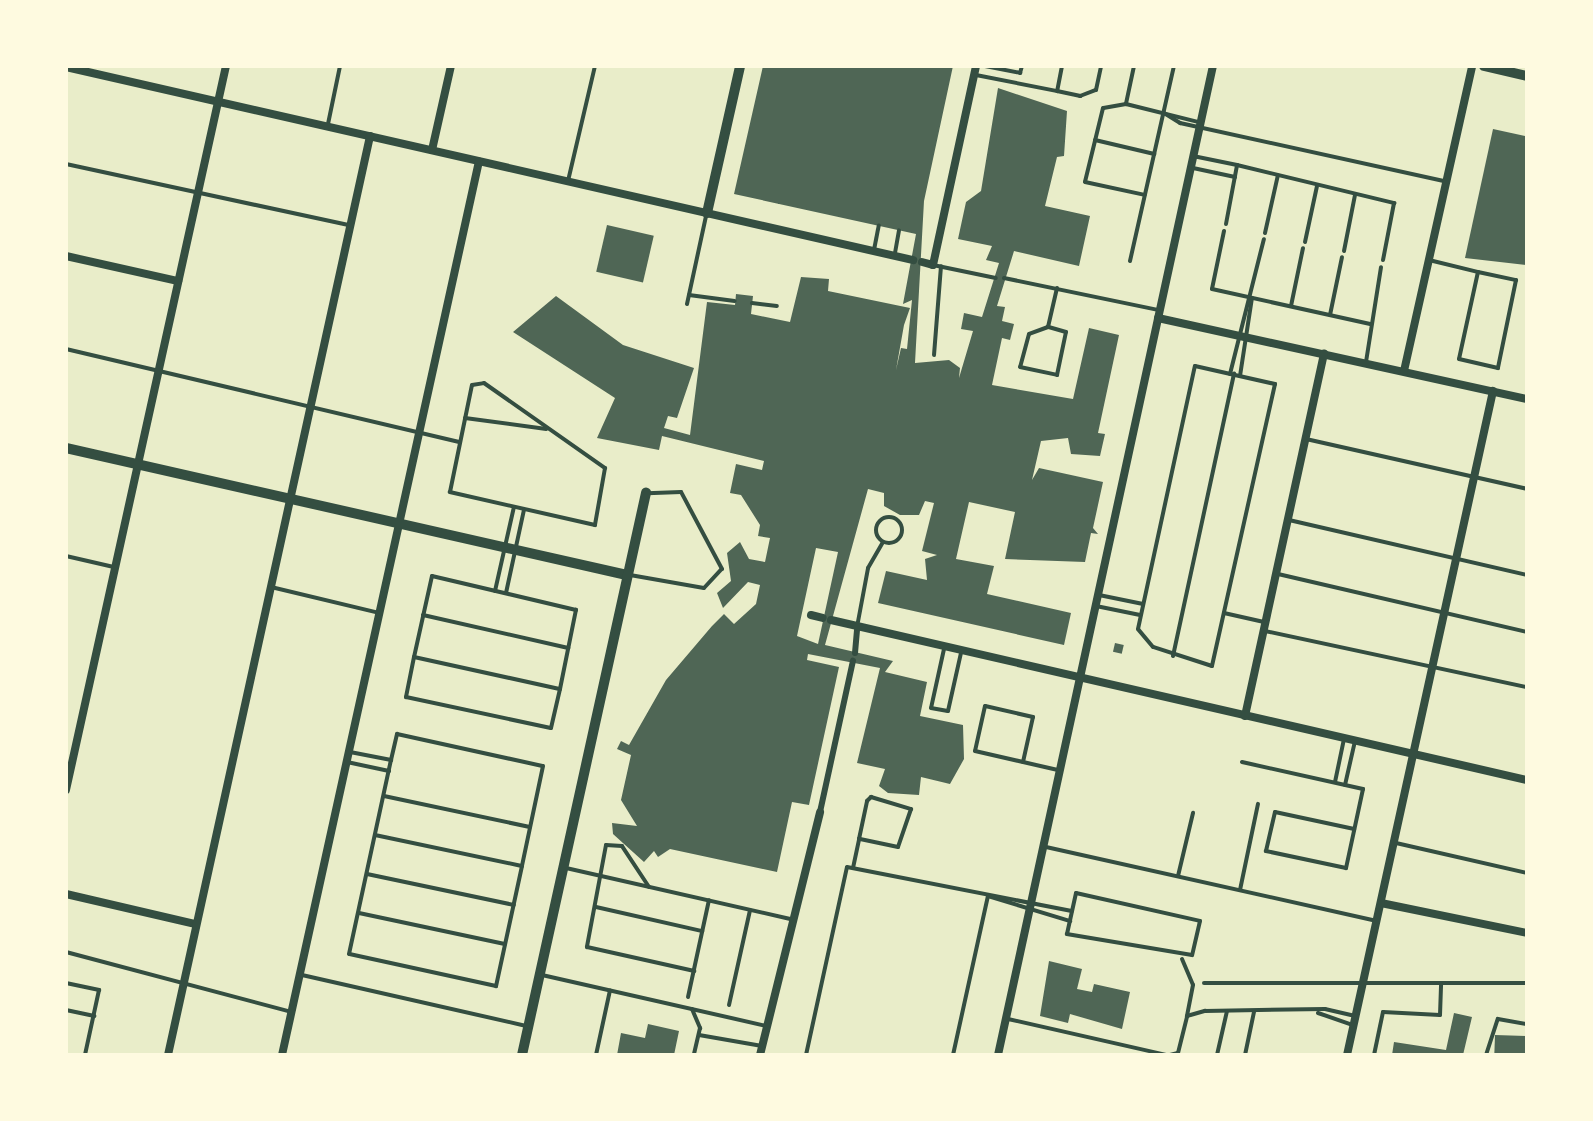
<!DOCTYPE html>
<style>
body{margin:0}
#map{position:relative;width:1593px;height:1121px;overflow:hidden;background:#e9edc9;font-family:"Titillium Web",sans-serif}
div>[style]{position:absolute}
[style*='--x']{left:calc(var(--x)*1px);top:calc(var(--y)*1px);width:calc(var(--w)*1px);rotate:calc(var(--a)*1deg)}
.building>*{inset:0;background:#4f6655;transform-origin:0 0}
.service>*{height:4px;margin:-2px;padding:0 2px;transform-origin:2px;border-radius:2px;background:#344e41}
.service>.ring{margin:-2px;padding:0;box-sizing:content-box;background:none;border:4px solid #344e41;border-radius:50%}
.pedestrian>*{height:6px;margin:-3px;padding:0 3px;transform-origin:3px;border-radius:3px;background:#344e41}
.minor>*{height:8px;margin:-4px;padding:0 4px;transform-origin:4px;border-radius:4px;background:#344e41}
.tertiary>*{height:10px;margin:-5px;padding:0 5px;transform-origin:5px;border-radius:5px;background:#344e41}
span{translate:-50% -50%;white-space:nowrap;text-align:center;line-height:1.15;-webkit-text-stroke:6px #fefae0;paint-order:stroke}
.frame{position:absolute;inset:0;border:68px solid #fefae0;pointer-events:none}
</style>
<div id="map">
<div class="building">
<div style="clip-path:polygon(evenodd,763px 66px,953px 66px,924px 201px,915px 363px,949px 360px,960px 368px,959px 378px,973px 331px,961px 329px,964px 313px,982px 317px,999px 263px,986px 260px,992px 246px,958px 239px,966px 202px,981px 191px,998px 88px,1067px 111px,1064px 156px,1057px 157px,1045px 206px,1090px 216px,1079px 266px,1014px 251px,997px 306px,1005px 307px,1002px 321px,1014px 324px,1010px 340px,1002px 338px,992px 385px,1073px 399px,1089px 328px,1119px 335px,1098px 433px,1105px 434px,1100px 456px,1071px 454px,1068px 438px,1041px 441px,1032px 480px,1039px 468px,1103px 482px,1093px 528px,1098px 534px,1091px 533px,1085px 562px,1005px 559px,1015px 512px,969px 502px,956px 559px,994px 566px,987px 594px,1071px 613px,1064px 645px,878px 603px,886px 571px,927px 580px,925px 559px,937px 555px,922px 551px,934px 503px,925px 501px,919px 515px,900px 515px,884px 506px,884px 493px,868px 489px,825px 645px,893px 661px,885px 672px,927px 682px,920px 716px,963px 725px,964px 759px,950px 784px,921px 777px,919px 795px,888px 793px,879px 786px,885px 769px,857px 763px,880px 668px,808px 654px,807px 660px,839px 667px,809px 805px,792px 802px,777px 872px,670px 849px,658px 857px,654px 851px,644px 862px,613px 834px,612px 823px,637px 826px,621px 800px,631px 755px,617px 749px,621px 741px,629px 745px,666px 680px,712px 626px,724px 614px,734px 624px,756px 604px,760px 585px,748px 582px,723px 608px,717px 593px,731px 581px,727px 553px,740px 542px,749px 559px,765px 562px,770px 538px,758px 536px,760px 525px,741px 495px,730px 493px,736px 464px,762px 470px,764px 461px,662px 436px,659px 450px,597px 438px,615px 398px,513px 332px,556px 296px,623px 345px,694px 368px,677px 418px,668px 416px,664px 428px,690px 435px,707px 302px,735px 305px,736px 294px,753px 296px,751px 314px,790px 322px,801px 277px,829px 279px,828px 291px,910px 308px,904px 325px,896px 370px,901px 348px,907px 349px,912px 300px,903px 304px,916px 234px,734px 194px,763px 66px,816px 548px,838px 552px,818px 644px,797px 636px,816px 548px)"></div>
<div style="clip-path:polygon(1493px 129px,1525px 136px,1527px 265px,1465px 258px)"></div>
<div style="left:607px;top:225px;width:48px;height:48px;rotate:13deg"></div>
<div style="left:1115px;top:643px;width:9px;height:9px;rotate:13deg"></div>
<div style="clip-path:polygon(1049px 961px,1082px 969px,1077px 989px,1092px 992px,1094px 984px,1130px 992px,1122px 1029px,1070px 1014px,1068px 1023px,1040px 1016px)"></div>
<div style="clip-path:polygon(1454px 1013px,1472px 1017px,1463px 1055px,1392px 1055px,1394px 1042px,1446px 1050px)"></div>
<div style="clip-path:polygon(648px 1024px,679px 1031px,674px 1055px,617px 1055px,621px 1033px,645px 1038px)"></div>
<div style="left:1495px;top:1035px;width:32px;height:20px;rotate:2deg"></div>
</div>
<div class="service">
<div style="--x:985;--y:66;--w:36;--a:11"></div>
<div style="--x:1020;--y:73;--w:7;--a:-74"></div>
<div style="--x:1062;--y:66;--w:25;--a:101"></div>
<div style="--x:1057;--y:91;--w:24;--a:12"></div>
<div style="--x:1080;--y:96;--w:17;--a:-21"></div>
<div style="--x:1096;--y:90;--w:25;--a:-78"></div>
<div style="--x:1134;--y:66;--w:39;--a:102"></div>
<div style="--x:1126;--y:104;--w:74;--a:14"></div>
<div style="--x:976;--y:75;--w:83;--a:11.2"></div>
<div style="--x:1126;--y:104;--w:23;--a:170"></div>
<div style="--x:1103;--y:108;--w:76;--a:103.7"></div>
<div style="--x:1085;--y:182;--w:61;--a:12.2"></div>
<div style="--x:1164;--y:113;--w:19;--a:32"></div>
<div style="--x:1180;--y:123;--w:270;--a:12.4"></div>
<div style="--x:328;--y:124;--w:59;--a:-78.3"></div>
<div style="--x:1095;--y:140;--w:61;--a:13.3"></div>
<div style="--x:1193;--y:156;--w:45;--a:11.6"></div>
<div style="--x:66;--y:164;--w:289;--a:12.2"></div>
<div style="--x:1193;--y:168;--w:43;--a:12.1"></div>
<div style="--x:568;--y:181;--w:118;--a:-76.8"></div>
<div style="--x:1226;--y:224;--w:60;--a:-79.4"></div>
<div style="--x:1237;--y:165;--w:162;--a:13.6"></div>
<div style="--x:1394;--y:203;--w:58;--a:100.9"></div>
<div style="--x:1224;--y:231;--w:59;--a:101.7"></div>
<div style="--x:1212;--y:289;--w:162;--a:12.5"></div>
<div style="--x:1265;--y:233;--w:59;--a:-77.4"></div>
<div style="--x:1305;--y:242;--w:57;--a:-77.9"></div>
<div style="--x:874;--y:250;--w:25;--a:-79"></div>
<div style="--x:1344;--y:251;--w:57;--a:-78.9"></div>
<div style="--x:895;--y:253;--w:23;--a:-80"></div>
<div style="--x:1429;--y:260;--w:50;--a:13.8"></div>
<div style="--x:1478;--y:272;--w:39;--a:12"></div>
<div style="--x:1516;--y:280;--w:90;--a:101.6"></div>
<div style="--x:1498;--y:368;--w:40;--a:-167"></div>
<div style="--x:1459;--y:359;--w:89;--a:-77.7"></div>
<div style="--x:1130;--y:261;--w:200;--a:-77.3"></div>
<div style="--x:933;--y:265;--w:64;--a:11.7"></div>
<div style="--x:1004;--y:278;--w:157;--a:11.7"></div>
<div style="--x:689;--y:295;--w:46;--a:7.4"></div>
<div style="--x:752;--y:303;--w:25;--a:7"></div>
<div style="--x:687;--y:304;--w:90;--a:-77.8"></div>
<div style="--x:1291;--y:306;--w:59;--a:-78.3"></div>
<div style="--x:1330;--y:315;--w:59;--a:-78.3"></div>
<div style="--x:1048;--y:327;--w:20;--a:160"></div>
<div style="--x:1029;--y:334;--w:34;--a:105"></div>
<div style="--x:1020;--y:367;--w:38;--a:12"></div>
<div style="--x:1057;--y:375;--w:44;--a:-78.2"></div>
<div style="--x:1066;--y:332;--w:19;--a:-164"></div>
<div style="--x:1048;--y:327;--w:40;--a:-77"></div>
<div style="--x:66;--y:349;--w:404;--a:13.3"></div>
<div style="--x:934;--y:355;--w:89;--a:-85.5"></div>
<div style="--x:1366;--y:362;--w:96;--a:-81"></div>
<div style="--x:1195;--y:366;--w:82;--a:12.7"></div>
<div style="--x:1275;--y:384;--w:289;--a:102.6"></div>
<div style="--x:1212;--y:666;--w:62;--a:-162.1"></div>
<div style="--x:1153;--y:647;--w:23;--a:-130"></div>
<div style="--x:1138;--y:629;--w:269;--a:-77.8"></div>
<div style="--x:1230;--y:374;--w:139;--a:-75.9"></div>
<div style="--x:1240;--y:376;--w:79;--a:-81.3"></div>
<div style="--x:484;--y:383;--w:148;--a:35.1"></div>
<div style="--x:605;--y:468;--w:58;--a:100"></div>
<div style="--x:595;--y:525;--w:149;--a:-167.2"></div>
<div style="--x:450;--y:492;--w:109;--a:-78.4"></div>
<div style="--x:472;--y:385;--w:12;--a:-9"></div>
<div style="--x:465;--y:418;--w:82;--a:7.7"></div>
<div style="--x:1306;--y:439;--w:227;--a:12.7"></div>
<div class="ring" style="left:876px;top:517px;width:22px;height:22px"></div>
<div style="--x:1289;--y:520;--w:244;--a:13"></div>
<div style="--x:66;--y:556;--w:49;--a:12.9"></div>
<div style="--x:1278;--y:574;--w:256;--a:13.1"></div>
<div style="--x:630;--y:575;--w:75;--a:10"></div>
<div style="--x:704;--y:588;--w:26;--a:-47"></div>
<div style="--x:722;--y:569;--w:87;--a:-118"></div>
<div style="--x:681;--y:492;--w:34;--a:178"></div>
<div style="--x:271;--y:587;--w:111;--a:13.5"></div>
<div style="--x:495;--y:591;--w:86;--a:-77.3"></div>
<div style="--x:506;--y:593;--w:85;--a:-77.8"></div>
<div style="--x:1099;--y:595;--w:45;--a:11.6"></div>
<div style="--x:1096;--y:606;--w:45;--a:11.6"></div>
<div style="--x:1224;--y:613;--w:41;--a:12.7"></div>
<div style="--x:423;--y:615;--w:149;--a:12.8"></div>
<div style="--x:857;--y:627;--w:60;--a:-79.4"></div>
<div style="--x:868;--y:568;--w:30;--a:-60"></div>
<div style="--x:1265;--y:631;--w:268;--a:12.1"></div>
<div style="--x:944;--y:649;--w:60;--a:102.4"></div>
<div style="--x:931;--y:708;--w:17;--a:10"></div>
<div style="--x:948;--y:711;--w:59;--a:-77.4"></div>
<div style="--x:1173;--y:656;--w:289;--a:-77.8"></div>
<div style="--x:414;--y:657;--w:41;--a:101.3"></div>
<div style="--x:406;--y:697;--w:148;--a:12.1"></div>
<div style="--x:551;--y:728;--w:40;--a:-77"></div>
<div style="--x:560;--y:689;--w:81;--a:-78.6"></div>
<div style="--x:576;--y:610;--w:148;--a:-166.7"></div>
<div style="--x:432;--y:576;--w:83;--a:102.5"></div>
<div style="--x:414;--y:657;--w:149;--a:12.4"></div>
<div style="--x:350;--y:752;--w:42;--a:11"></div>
<div style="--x:347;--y:762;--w:43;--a:12.1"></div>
<div style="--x:1023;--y:762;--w:46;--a:-77.5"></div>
<div style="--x:1033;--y:717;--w:49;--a:-167.1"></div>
<div style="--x:985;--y:706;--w:46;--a:102.5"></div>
<div style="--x:975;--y:751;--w:85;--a:12.9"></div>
<div style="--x:1242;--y:762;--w:124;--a:12.6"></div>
<div style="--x:1363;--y:789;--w:81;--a:102.1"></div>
<div style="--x:1346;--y:868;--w:82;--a:-168"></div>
<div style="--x:1266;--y:851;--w:40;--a:-77"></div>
<div style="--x:1275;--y:812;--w:81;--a:12.1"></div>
<div style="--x:1335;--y:782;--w:44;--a:-78.2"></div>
<div style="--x:1345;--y:785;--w:45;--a:-77.2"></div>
<div style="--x:384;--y:796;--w:149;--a:12"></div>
<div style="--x:375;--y:835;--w:150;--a:11.9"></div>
<div style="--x:522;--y:866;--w:123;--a:102.2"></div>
<div style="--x:496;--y:986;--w:150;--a:-167.7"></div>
<div style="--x:349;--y:954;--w:198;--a:-77.8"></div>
<div style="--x:391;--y:760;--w:27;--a:-77"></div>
<div style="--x:397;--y:734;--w:149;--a:12.4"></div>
<div style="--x:543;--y:766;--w:102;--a:101.9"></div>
<div style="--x:1396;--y:843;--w:134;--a:12.9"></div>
<div style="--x:1046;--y:847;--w:339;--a:12.6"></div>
<div style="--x:566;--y:868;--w:230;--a:12.8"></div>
<div style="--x:853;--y:868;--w:30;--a:-78"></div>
<div style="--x:859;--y:839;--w:39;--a:-78"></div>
<div style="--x:867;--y:801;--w:6;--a:-45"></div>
<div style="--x:871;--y:797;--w:42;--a:16.7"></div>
<div style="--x:911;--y:809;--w:40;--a:108.9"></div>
<div style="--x:898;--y:847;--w:40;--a:-168"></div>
<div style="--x:367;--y:874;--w:150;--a:11.9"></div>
<div style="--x:1178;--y:876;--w:65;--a:-76.6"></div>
<div style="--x:649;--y:887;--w:49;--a:-123.4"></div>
<div style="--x:622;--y:846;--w:16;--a:-176"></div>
<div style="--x:606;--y:845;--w:104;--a:100.6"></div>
<div style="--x:587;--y:947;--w:110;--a:12.6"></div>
<div style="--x:1240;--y:890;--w:88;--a:-78.2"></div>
<div style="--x:1076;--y:893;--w:127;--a:12.7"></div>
<div style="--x:1200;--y:921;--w:35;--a:103"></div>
<div style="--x:1192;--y:955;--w:127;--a:-170.5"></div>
<div style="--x:1067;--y:934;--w:42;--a:-77.6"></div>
<div style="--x:988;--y:896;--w:86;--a:17"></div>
<div style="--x:596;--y:907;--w:109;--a:12.8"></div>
<div style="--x:359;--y:913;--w:149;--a:12"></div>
<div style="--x:66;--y:952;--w:233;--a:14.9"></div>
<div style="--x:1182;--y:959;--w:28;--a:67"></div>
<div style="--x:1193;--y:985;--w:32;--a:101"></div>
<div style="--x:302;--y:975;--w:231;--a:12.8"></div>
<div style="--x:542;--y:975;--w:230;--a:12.8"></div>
<div style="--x:66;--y:983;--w:34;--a:12"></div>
<div style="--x:99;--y:990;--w:66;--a:102.2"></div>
<div style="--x:1204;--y:983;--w:323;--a:0"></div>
<div style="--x:688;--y:997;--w:99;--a:-77.8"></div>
<div style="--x:729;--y:1005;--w:97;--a:-77.5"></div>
<div style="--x:692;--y:1009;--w:21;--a:67"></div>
<div style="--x:700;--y:1028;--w:28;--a:103"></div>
<div style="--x:66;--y:1010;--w:29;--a:12"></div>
<div style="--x:1318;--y:1013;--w:37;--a:19"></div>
<div style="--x:1008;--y:1019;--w:162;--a:12.8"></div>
<div style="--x:699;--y:1035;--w:64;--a:9.9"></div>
<div style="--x:596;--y:1055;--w:66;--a:-77.8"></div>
<div style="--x:806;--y:1055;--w:192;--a:-77.7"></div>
<div style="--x:847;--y:867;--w:229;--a:11.1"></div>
<div style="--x:953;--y:1055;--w:163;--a:-77.6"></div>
<div style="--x:1170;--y:1055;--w:8;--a:-14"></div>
<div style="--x:1178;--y:1053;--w:38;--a:-76"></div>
<div style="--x:1187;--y:1016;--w:19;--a:-16"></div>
<div style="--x:1205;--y:1011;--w:120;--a:-1"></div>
<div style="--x:1325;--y:1009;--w:31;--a:13"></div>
<div style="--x:1217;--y:1055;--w:45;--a:-77.2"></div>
<div style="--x:1245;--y:1055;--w:44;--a:-78.2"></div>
<div style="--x:1374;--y:1055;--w:44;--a:-78.2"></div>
<div style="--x:1383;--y:1012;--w:57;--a:3"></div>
<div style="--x:1440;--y:1015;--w:30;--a:-88"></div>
<div style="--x:1486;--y:1055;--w:38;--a:-72"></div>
<div style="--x:1498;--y:1019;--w:29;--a:10"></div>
</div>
<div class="pedestrian">
<div style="--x:855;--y:653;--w:23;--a:-85"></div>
<div style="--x:820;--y:812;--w:155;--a:-77.7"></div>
</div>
<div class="minor">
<div style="--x:66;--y:67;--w:869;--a:12.84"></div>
<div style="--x:432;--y:150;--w:86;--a:-77.3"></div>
<div style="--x:66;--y:256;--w:115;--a:12.6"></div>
<div style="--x:922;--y:262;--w:11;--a:15"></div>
<div style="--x:933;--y:265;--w:204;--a:-77.8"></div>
<div style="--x:1158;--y:318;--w:378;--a:12.4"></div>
<div style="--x:1404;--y:371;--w:312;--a:-77.4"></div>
<div style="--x:811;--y:615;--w:12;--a:14"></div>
<div style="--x:831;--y:620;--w:714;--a:12.95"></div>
<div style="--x:1245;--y:716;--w:371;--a:-77.7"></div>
<div style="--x:66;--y:790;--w:741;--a:-77.54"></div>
<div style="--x:66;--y:894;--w:132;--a:13.1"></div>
<div style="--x:1381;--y:903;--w:149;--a:11.6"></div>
<div style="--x:168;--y:1055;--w:941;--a:-77.6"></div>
<div style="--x:282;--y:1055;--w:915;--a:-77.57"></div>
<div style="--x:760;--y:1055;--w:250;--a:-76.1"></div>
<div style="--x:998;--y:1055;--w:1012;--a:-77.74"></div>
<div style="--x:1347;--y:1055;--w:680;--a:-77.6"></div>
</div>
<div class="tertiary">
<div style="--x:1484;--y:66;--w:44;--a:13.1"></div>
<div style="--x:707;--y:213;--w:151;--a:-77.3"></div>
<div style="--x:66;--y:448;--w:575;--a:12.76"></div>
<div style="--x:522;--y:1055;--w:576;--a:-77.56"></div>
</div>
<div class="frame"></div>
</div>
